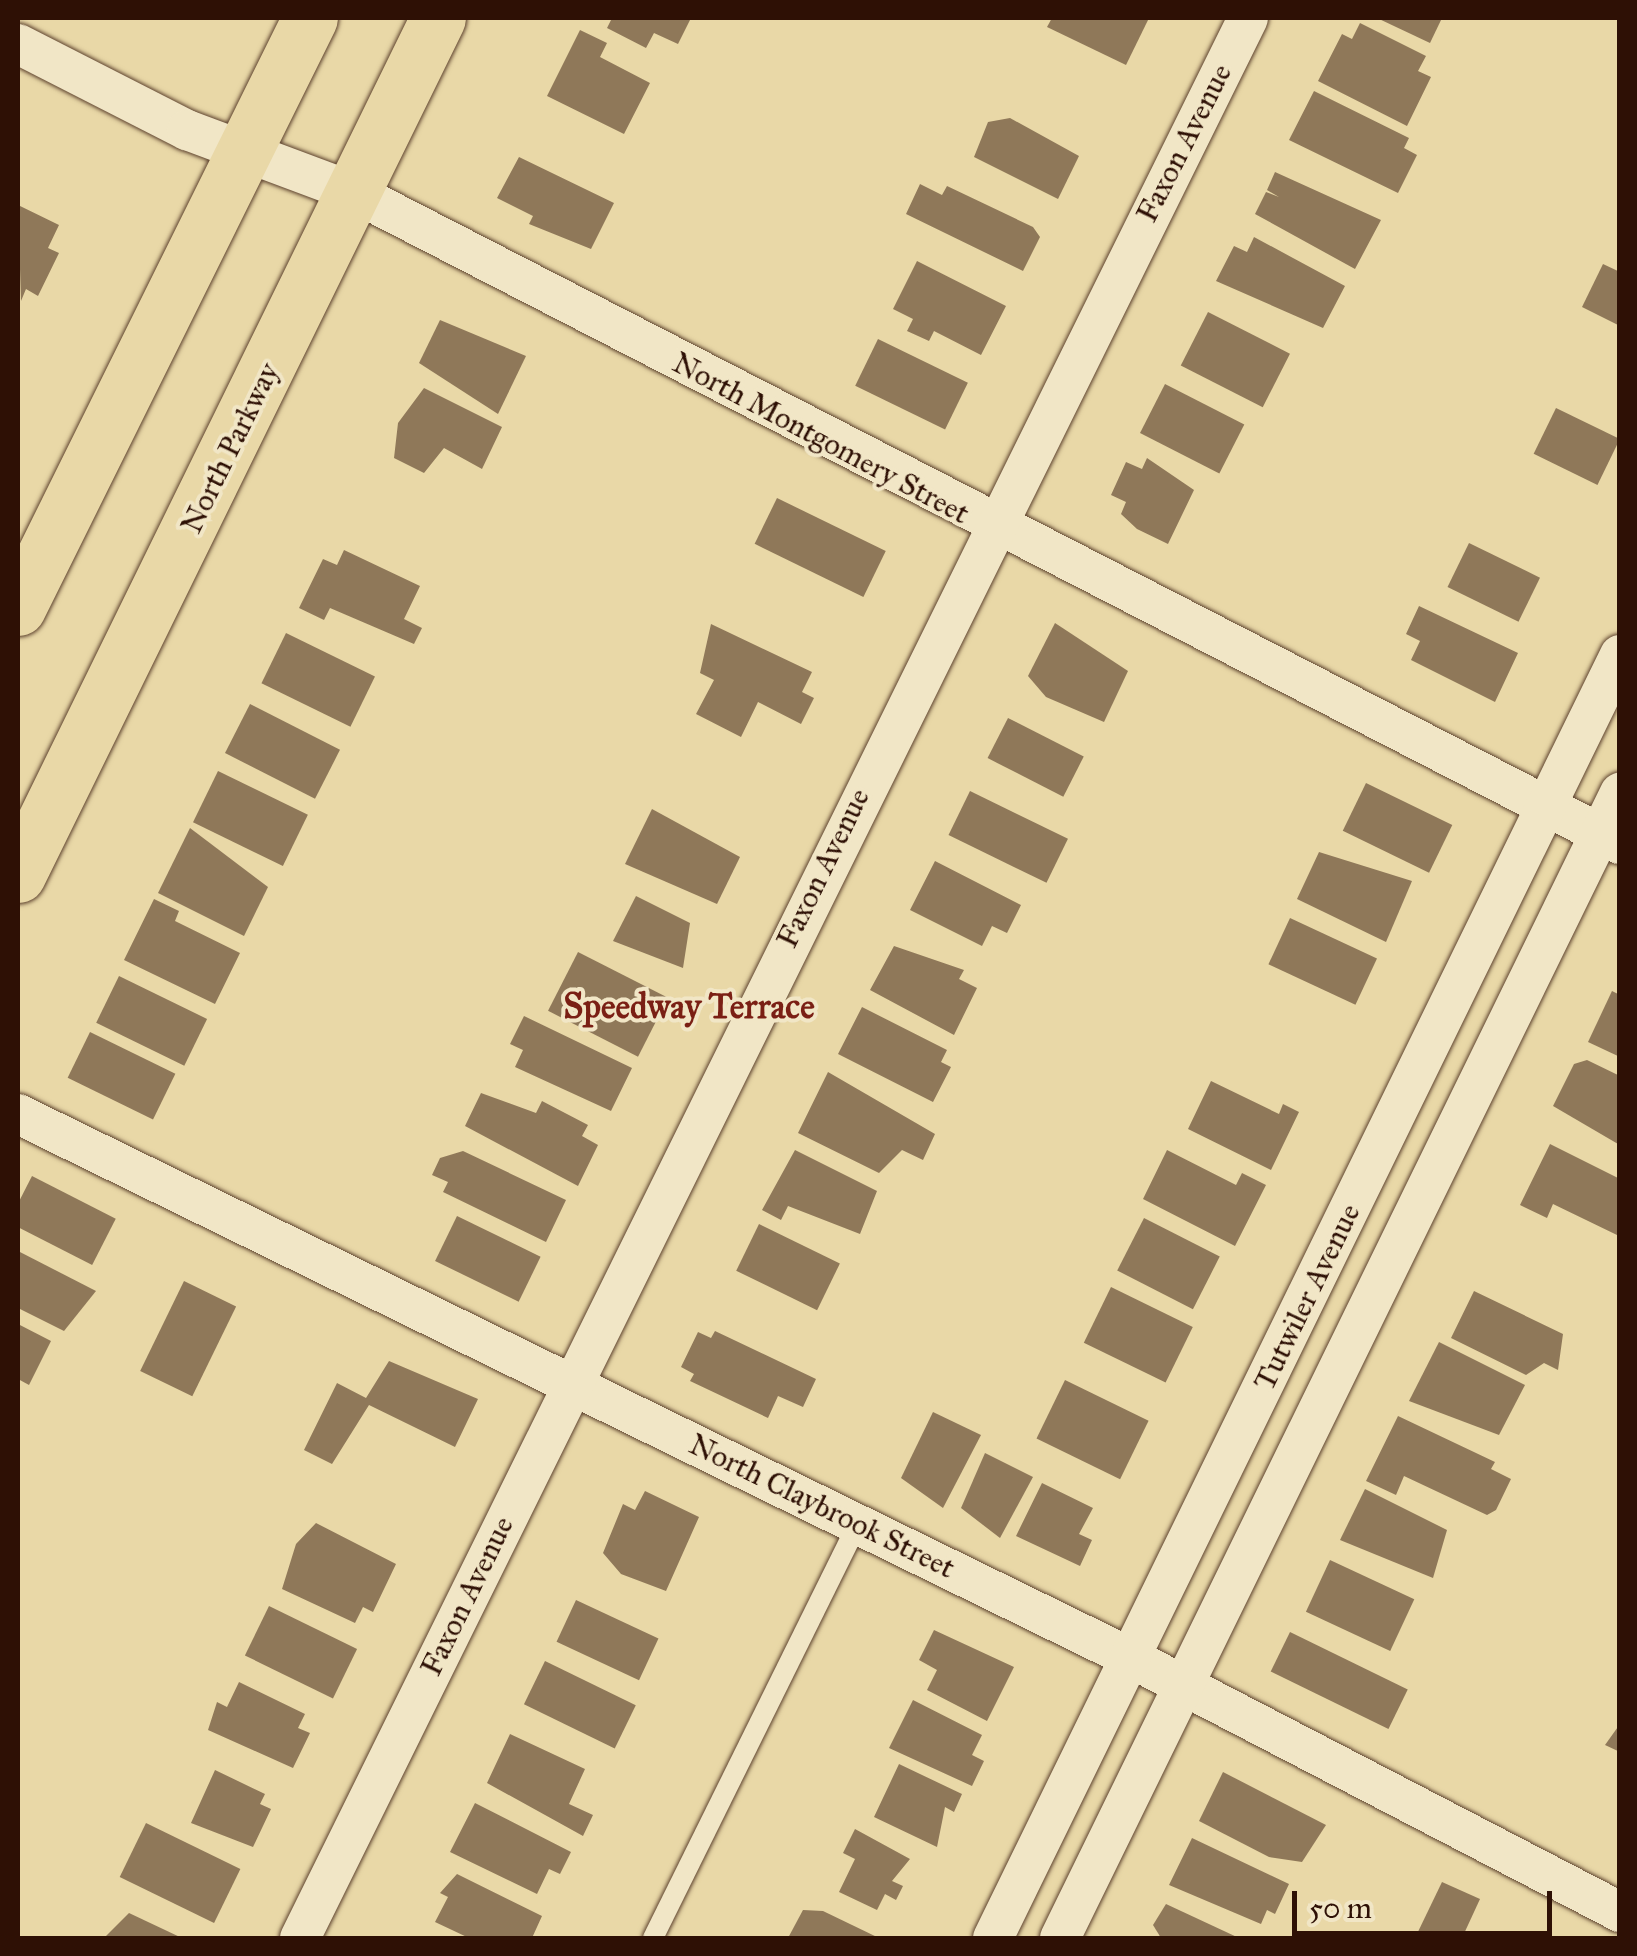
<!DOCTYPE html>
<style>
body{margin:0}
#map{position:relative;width:1637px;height:1956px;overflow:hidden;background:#e9d8a7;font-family:"IM FELL Great Primer",serif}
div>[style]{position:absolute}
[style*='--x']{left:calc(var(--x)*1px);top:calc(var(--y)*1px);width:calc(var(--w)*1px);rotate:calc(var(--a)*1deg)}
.building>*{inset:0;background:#8f7859;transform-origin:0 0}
.roads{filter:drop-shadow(0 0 2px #5d422e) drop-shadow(0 0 2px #5d422e)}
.lane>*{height:20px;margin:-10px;padding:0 10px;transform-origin:10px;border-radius:10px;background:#f1e6c6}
.street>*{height:40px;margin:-20px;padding:0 20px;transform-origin:20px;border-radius:20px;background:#f1e6c6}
.primary>*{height:55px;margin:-27.5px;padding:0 27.5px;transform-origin:27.5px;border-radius:27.5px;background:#e9d8a7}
span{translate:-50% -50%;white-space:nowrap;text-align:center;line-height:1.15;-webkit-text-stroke:8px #f1e6c6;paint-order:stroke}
.street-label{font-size:30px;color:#2e1005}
.quarter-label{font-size:35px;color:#7a1f14;font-weight:700}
.frame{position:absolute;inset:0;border:20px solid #2e1005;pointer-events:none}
.scale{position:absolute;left:1292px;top:1891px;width:260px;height:45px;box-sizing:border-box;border:5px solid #2e1005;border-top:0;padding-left:12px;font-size:30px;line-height:35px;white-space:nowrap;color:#2e1005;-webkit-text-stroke:8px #f1e6c6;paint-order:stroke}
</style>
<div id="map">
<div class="building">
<div style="clip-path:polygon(612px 18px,691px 18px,678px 44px,654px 33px,646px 48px,607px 28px)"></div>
<div style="clip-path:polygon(1052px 18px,1149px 18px,1126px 65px,1047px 27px)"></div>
<div style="clip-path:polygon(1377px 18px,1442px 18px,1430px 43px)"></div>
<div style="clip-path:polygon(1360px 23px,1426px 56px,1418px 71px,1431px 77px,1407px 126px,1318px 81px,1342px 34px,1352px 39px)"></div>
<div style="clip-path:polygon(580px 30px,607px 43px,600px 57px,650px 83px,624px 134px,547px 96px)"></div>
<div style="clip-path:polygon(1314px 91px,1409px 138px,1404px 148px,1417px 155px,1398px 193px,1289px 140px)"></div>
<div style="clip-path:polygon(1010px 118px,1079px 156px,1058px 199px,974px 157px,988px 122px)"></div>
<div style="clip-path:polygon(519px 157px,614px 203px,591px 249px,529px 224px,533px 216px,497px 198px)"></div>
<div style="clip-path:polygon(1275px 172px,1381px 220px,1355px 269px,1255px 214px,1266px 192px,1279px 197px,1267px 190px)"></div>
<div style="clip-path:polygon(920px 184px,942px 195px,947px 186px,1033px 227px,1040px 237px,1023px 271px,906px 214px)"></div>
<div style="clip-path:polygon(18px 205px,59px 225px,48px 248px,59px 253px,38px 296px,26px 289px,21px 301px)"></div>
<div style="clip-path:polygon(1254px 237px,1345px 286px,1323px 328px,1216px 281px,1234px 246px,1247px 252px)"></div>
<div style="clip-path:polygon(917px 261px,1006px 306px,981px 355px,934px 331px,929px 341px,907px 331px,913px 319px,893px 309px)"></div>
<div style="clip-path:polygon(1603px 264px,1620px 272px,1620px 326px,1582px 307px)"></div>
<div style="left:1208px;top:312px;width:92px;height:60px;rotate:27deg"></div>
<div style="clip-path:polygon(440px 320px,526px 356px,498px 414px,419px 363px)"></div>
<div style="left:878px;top:339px;width:100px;height:52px;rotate:26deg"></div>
<div style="left:1165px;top:384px;width:89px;height:55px;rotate:27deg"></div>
<div style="clip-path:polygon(424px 388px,502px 427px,482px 469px,444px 448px,424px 473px,394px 458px,398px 423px)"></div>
<div style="left:1556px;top:408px;width:71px;height:51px;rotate:26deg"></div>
<div style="clip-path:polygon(1147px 458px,1194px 490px,1168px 544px,1137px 529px,1121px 514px,1126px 502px,1111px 495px,1126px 462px,1142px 469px)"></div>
<div style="left:777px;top:498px;width:121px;height:51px;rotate:26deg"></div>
<div style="left:1469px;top:543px;width:79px;height:49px;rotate:26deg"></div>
<div style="clip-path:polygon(344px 550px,420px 586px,404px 619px,422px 628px,414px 644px,330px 608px,324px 620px,299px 608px,323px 559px,337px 565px)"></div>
<div style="clip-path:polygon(1419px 606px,1518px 653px,1495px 702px,1411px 660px,1420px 641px,1406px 634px)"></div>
<div style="clip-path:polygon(1055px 623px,1128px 671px,1104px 722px,1046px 697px,1028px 676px)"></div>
<div style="clip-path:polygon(711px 624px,812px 672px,802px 692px,814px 698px,801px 724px,758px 702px,741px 737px,696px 714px,714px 680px,700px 673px)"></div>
<div style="left:286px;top:633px;width:99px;height:56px;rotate:26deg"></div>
<div style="left:250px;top:704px;width:101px;height:55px;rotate:27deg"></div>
<div style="left:1008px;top:718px;width:85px;height:45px;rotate:27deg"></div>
<div style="left:218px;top:771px;width:100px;height:57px;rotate:26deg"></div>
<div style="left:1366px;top:783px;width:96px;height:53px;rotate:26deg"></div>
<div style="left:970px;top:791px;width:109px;height:49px;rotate:26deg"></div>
<div style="clip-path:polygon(652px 809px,740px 857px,717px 904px,625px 864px)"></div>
<div style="clip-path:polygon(190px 828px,268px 887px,244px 936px,158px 893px)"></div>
<div style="clip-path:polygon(1319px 852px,1412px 881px,1386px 942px,1297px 899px)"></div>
<div style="clip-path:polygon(935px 861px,1021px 905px,1007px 933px,992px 926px,982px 946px,910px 910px)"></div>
<div style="clip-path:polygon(636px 896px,690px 923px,683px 968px,613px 941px)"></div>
<div style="clip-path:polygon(154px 899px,179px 911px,175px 921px,240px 953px,215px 1004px,124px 960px)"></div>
<div style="left:1290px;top:918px;width:96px;height:51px;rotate:25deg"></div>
<div style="clip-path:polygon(894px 946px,964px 970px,959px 979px,977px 988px,954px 1035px,870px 990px)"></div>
<div style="left:578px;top:952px;width:101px;height:66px;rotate:27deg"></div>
<div style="left:119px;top:976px;width:98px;height:52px;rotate:26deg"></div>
<div style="clip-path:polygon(1612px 991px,1620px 995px,1620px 1057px,1588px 1042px)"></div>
<div style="clip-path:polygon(862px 1007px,947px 1050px,941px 1062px,951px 1067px,933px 1102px,838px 1054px)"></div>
<div style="clip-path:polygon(524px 1016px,632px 1068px,611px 1111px,515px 1067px,523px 1050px,510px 1044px)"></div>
<div style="left:90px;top:1032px;width:95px;height:51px;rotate:26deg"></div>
<div style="clip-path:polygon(1587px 1060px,1620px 1076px,1618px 1144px,1553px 1106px,1574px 1064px)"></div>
<div style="clip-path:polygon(828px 1072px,935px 1134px,923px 1160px,902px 1150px,879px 1173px,798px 1133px)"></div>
<div style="clip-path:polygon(1211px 1081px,1279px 1114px,1283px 1104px,1299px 1112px,1271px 1170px,1188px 1129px)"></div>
<div style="clip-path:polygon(481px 1093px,536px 1113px,542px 1101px,588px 1125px,582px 1136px,598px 1145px,578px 1186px,465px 1126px)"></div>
<div style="clip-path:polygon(1550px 1144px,1620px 1179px,1617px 1235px,1553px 1204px,1547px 1218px,1520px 1205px)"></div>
<div style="clip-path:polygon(795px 1150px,877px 1191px,860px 1234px,788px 1206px,781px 1220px,762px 1210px)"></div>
<div style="clip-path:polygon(1167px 1150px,1236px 1185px,1242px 1173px,1266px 1185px,1235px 1246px,1143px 1199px)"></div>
<div style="clip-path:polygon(463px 1151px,566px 1200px,546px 1242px,443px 1192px,448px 1182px,432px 1175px,440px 1158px)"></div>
<div style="left:32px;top:1176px;width:94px;height:52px;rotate:27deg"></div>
<div style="left:457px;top:1216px;width:93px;height:50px;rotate:26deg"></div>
<div style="left:1144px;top:1218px;width:85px;height:59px;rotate:27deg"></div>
<div style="left:759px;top:1224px;width:90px;height:52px;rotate:26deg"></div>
<div style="clip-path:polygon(18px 1251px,96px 1291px,64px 1331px,18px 1308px)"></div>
<div style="left:184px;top:1281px;width:58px;height:100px;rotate:26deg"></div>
<div style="left:1111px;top:1287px;width:91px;height:62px;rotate:26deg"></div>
<div style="clip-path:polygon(1474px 1291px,1563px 1334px,1558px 1370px,1544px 1363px,1526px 1375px,1451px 1338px)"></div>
<div style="clip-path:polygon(18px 1324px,51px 1341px,29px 1385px,18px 1379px)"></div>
<div style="clip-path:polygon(715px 1331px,816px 1379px,803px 1407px,778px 1396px,768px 1418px,690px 1381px,694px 1374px,681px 1367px,698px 1332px,711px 1338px)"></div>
<div style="clip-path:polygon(1439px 1342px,1525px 1385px,1499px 1435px,1409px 1401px)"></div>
<div style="clip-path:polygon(389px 1361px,478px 1399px,455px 1447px,369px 1405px,332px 1464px,304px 1450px,337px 1383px,366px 1398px)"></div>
<div style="left:1065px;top:1380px;width:93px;height:65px;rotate:26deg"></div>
<div style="clip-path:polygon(933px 1412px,981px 1435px,943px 1508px,901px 1478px)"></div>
<div style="clip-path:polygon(1398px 1416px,1495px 1462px,1491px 1469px,1511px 1479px,1496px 1510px,1487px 1515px,1404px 1476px,1396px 1495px,1366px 1481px)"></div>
<div style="clip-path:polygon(985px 1453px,1033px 1477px,1000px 1538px,961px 1508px)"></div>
<div style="clip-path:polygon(1042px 1483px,1093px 1508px,1079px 1534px,1092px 1540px,1080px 1566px,1016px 1536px)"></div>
<div style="clip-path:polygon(1365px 1489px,1447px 1530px,1433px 1578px,1340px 1540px)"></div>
<div style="clip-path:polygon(645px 1491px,699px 1517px,666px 1591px,621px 1574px,603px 1553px,623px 1504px,635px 1510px)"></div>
<div style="clip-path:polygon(316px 1523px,396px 1564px,373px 1612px,363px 1607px,355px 1623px,282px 1589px,296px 1544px)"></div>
<div style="left:1330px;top:1560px;width:93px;height:57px;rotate:25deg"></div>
<div style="left:576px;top:1600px;width:91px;height:46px;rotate:25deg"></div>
<div style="left:269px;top:1606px;width:98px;height:55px;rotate:26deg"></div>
<div style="clip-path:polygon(934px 1630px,1014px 1667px,987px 1721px,927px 1690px,937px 1670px,919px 1660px)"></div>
<div style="left:1290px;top:1632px;width:131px;height:44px;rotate:26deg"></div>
<div style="left:545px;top:1661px;width:101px;height:48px;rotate:26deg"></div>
<div style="clip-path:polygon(239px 1682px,305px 1714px,298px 1728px,310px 1733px,293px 1768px,208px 1730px,217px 1702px,227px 1707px)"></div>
<div style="clip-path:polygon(913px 1700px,982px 1735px,972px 1755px,984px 1761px,972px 1786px,889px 1748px)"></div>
<div style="clip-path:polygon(1620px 1724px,1620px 1752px,1605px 1745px)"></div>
<div style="clip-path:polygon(510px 1734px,585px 1769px,569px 1804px,593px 1815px,583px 1836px,487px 1783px)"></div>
<div style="clip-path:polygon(899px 1764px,962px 1794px,954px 1812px,945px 1807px,937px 1847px,874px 1817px)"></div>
<div style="clip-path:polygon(215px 1770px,265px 1794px,260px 1804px,271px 1809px,253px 1847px,191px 1823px)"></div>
<div style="clip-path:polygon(1223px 1772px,1326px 1825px,1302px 1862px,1269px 1857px,1199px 1821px)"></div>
<div style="clip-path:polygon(475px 1803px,571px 1852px,560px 1874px,549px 1869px,537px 1894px,450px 1852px)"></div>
<div style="left:146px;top:1823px;width:105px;height:60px;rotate:26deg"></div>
<div style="clip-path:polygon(855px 1829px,910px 1859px,892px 1881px,903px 1886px,896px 1900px,885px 1894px,877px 1910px,839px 1892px,855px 1859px,843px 1853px)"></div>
<div style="clip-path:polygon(1192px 1838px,1289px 1884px,1275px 1914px,1267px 1910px,1261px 1924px,1169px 1885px)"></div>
<div style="clip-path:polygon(457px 1874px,542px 1916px,532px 1938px,469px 1938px,435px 1922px,448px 1897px,440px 1893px)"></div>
<div style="clip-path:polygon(1442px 1882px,1480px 1899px,1462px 1938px,1415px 1938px)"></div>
<div style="clip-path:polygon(1166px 1904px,1239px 1938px,1161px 1938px,1153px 1925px)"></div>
<div style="clip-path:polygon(803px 1910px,823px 1911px,879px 1938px,788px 1938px)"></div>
<div style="clip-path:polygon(129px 1913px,182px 1938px,104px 1938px)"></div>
</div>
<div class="roads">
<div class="lane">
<div style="--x:653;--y:1938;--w:462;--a:-63.7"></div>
</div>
<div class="street">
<div style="--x:18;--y:44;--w:190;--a:27"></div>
<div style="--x:187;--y:130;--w:177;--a:20.5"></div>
<div style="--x:353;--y:192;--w:1425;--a:27.23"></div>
<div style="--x:18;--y:1114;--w:1239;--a:26.05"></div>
<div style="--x:1131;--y:1658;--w:551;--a:27.45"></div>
<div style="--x:300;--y:1938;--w:2141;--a:-63.72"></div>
<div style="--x:993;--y:1938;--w:1428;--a:-63.96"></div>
<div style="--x:1060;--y:1938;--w:1275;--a:-63.94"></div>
</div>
<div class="primary">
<div style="--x:18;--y:608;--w:658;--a:-63.67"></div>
<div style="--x:18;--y:875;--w:954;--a:-63.89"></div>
</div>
</div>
<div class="street-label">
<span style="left:1184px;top:143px;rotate:-63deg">Faxon Avenue</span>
<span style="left:821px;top:438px;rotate:28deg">North Montgomery Street</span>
<span style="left:230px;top:448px;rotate:-64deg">North Parkway</span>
<span style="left:823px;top:868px;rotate:-64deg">Faxon Avenue</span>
<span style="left:1307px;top:1297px;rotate:-64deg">Tutwiler Avenue</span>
<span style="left:822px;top:1506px;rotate:26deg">North Claybrook Street</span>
<span style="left:467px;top:1596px;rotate:-64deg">Faxon Avenue</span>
</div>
<div class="quarter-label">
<span style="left:689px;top:1007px">Speedway Terrace</span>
</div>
<div class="frame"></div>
<div class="scale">50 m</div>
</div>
